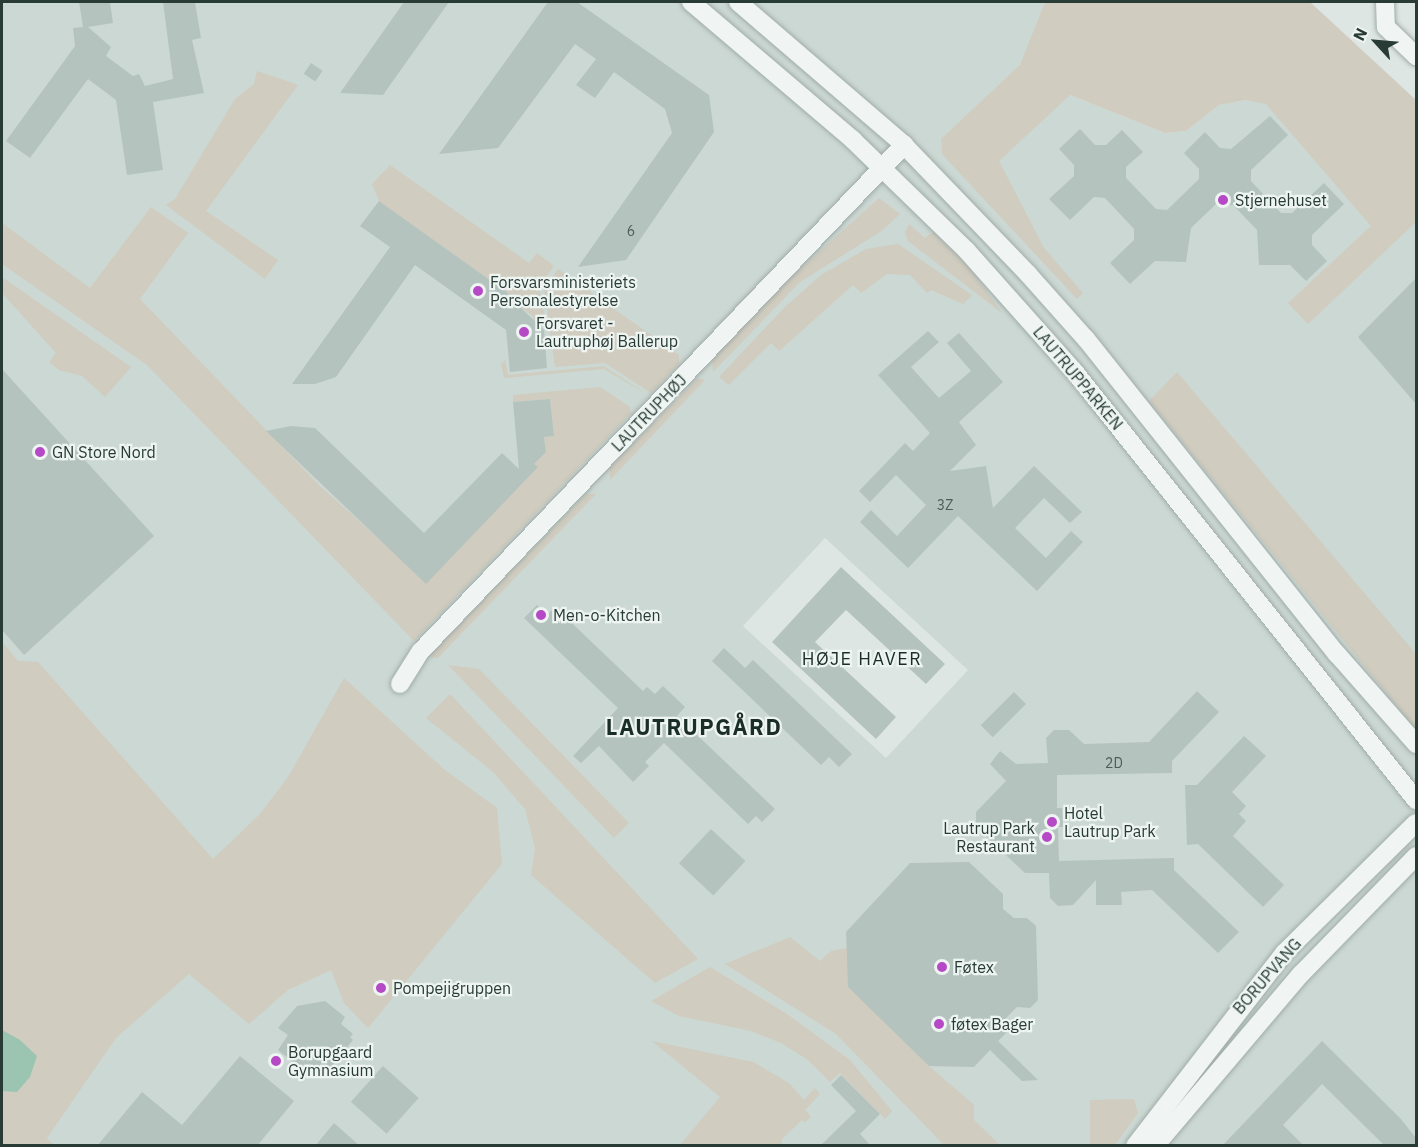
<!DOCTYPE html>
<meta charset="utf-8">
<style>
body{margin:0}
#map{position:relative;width:1418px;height:1147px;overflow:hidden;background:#dee6e3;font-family:"IBM Plex Sans",sans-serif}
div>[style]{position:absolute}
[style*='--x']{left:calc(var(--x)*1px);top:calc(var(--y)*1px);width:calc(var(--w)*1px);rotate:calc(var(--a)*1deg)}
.built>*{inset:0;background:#ccd8d3}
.green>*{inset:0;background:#d0ccbf}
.water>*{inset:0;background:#9bc4b1}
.building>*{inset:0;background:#b5c3be;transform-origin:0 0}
.roads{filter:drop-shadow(0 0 2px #a0aca8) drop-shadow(0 0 2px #a0aca8)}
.minor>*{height:18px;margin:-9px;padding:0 9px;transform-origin:9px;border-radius:9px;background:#f0f5f3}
.dots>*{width:16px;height:16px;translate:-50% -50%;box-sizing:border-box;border:3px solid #edf4f1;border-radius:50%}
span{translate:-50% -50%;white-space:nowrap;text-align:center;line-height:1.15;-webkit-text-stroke:4.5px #edf4f1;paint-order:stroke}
.number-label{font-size:14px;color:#4b5e57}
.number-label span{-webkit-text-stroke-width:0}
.poi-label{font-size:16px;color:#283c35}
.left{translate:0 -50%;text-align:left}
.right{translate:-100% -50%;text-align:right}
.street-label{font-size:16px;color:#283c35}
.neighbourhood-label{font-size:18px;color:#1a2d27;letter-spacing:1.5px}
.district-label{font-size:22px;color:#1a2d27;font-weight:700;letter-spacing:1.5px}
.frame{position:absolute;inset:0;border:3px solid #283c35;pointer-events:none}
.north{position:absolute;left:1346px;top:12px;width:60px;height:60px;-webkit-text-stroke:4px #edf4f1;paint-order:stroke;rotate:296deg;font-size:16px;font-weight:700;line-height:24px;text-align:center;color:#283c35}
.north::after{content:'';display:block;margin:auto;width:21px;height:27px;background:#283c35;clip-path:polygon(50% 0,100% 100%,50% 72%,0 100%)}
</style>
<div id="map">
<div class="built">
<div style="clip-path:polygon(evenodd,2px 2px,1045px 2px,1029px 48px,1070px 95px,1165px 133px,1186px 131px,1219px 105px,1246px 100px,1416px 127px,1416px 1145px,54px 1146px,47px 1138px,2px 1125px,2px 2px,825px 538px,968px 670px,886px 758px,743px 626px,825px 538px)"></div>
</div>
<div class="green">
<div style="clip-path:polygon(1045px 2px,1310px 2px,1416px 100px,1416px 222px,1308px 324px,1288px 303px,1371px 226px,1266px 104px,1246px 100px,1219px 105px,1186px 131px,1165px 133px,1070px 95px,999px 161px,1044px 248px,1083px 293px,1077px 299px,942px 154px,941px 139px,1020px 65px)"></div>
<div style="clip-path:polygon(257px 71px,298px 85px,206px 211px,278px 260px,265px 279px,166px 205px,175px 199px,235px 99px,254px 84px)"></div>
<div style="clip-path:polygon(390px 165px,529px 263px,537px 253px,554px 266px,539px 287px,545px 319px,534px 325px,533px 316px,520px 307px,522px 303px,379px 201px,372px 184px)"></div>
<div style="clip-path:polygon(879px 198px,900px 214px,883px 230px,800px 282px,713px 372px,712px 359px,782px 285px)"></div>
<div style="clip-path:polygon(151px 207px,188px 233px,140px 299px,318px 484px,391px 550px,439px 570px,537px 467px,534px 464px,546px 452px,544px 437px,554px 436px,550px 399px,513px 402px,513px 395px,600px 387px,630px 407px,631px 413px,414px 641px,147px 365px,2px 264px,2px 223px,90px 288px)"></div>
<div style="clip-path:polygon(909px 224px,925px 238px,934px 231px,969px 266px,1002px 313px,908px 241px,905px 232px)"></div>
<div style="clip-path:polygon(898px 244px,972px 295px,963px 304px,931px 290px,927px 293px,910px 275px,887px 274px,861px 293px,853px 285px,779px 351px,771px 343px,729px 385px,719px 377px,784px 308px,821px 275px,866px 249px)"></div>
<div style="clip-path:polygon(558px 269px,679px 355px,679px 364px,651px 393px,605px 363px,555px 367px,544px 288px)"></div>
<div style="clip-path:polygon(2px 277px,131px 367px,105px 397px,82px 376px,59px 370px,49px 362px,56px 353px,2px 293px)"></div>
<div style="clip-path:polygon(505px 360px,508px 375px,604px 366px,648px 395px,604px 369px,504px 378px,501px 364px)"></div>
<div style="clip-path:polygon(1177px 372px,1416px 654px,1416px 730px,1149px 401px)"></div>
<div style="clip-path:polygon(698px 378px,705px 380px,610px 480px,610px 467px)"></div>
<div style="clip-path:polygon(586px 494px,596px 494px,438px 658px,432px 658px,430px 655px)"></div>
<div style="clip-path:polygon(2px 642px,18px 661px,38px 662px,213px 859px,260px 814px,288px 777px,344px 678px,445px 770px,497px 808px,502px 864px,368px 1028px,344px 1003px,331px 970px,288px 990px,249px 1024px,189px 974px,116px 1038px,47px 1138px,54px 1145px,2px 1145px)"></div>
<div style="clip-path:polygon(448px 665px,479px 669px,629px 823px,614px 838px)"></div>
<div style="clip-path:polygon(450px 694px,698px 959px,655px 983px,531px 875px,535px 848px,525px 809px,492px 771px,426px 718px)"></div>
<div style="clip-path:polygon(790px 937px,820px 961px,831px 951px,847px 948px,929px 1066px,974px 1105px,974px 1120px,1000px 1145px,944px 1145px,836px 1034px,725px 964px)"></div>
<div style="clip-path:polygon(710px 967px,787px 1014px,850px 1060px,892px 1111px,885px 1119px,840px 1073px,830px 1082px,808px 1060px,781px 1043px,751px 1031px,679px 1016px,651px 1001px)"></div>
<div style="clip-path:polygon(652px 1041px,753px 1062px,789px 1083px,804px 1100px,815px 1088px,820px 1094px,805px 1110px,811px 1117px,805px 1122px,802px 1120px,782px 1139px,782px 1145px,680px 1145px,720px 1097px)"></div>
<div style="clip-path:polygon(1134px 1099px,1138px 1113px,1115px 1145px,1090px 1145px,1090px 1100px)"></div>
</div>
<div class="water">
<div style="clip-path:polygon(2px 1030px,20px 1040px,37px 1056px,30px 1077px,17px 1092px,2px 1091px)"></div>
</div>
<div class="building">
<div style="clip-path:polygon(79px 2px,110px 2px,113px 23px,88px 27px,111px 47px,106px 56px,133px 76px,139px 74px,145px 86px,173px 79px,163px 2px,195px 2px,201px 38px,192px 40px,204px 93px,153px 102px,163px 170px,127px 175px,116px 100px,88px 79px,30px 158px,6px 141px,75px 46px,73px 28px,83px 27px)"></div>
<div style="clip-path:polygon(404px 2px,449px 2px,383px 95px,340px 93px)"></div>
<div style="clip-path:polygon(548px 2px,577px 2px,709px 95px,714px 132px,626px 260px,578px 267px,672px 133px,665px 109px,614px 72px,595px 98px,576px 85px,596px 59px,575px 44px,498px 148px,439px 154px)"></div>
<div style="left:311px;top:63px;width:14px;height:13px;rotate:34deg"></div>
<div style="clip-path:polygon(1270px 116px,1288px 135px,1251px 170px,1251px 181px,1281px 213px,1292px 213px,1324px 183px,1344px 204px,1312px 235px,1312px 245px,1327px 261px,1306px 281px,1290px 265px,1259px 265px,1257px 230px,1233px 205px,1216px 204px,1191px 228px,1186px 262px,1155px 261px,1130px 284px,1110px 263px,1134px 240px,1134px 229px,1105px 198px,1094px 197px,1070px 220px,1049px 199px,1074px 176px,1074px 165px,1059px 149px,1080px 129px,1095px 145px,1106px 145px,1122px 130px,1143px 152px,1126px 167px,1126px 178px,1156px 209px,1167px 210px,1199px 179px,1199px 169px,1184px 153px,1205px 132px,1220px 148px,1231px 149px)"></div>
<div style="clip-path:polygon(379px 201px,522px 303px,520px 307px,544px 330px,547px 368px,510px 372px,506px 330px,415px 265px,336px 377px,315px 384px,292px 384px,390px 247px,360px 226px)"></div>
<div style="clip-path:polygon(1416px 278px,1416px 404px,1358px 337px)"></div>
<div style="clip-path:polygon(928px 331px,939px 342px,911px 367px,939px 398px,971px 371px,947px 343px,959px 333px,1003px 382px,959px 422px,976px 445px,950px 471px,986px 466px,993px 508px,1034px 466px,1082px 512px,1070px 523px,1044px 498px,1015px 528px,1046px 558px,1071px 531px,1083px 542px,1037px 591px,958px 516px,908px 568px,860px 522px,871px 510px,897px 536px,926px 505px,896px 475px,870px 502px,859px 491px,905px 443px,913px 451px,930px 433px,878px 375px)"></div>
<div style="clip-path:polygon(2px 369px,154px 536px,24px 655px,2px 630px)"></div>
<div style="clip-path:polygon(550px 399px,554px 436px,544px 437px,546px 452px,534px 464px,538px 467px,426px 584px,266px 431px,291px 426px,315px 428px,424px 533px,502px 453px,519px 469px,513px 402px)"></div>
<div style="clip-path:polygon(841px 567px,945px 664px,926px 684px,846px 610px,815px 642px,896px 717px,876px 739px,772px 642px)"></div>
<div style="clip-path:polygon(537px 605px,547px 615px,555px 607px,643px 691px,647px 687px,655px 694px,663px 686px,685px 707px,677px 716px,775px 809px,762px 822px,756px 816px,748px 824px,664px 743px,645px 762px,649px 766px,633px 782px,599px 746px,581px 763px,573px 756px,618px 708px,524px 618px)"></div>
<div style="clip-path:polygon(724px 648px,745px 668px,753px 660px,852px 754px,839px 767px,829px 757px,821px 765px,712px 661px)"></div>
<div style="clip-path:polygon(1197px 691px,1219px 712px,1172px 761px,1172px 773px,1057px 775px,1057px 808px,1062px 808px,1063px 827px,1058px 827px,1059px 861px,1174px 858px,1174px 870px,1239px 932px,1218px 953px,1152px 890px,1121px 892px,1122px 905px,1096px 905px,1096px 880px,1073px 905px,1058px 906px,1050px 898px,1049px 873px,1025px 873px,976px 827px,976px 812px,1006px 781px,990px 764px,1000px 751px,1016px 764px,1048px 763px,1046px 738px,1054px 730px,1069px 730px,1084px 744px,1149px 742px)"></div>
<div style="left:1014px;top:692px;width:17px;height:47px;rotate:45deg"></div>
<div style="clip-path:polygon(1244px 736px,1266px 756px,1232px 792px,1246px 806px,1239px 814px,1246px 821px,1233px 836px,1284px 885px,1263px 907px,1198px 844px,1187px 845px,1185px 785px,1197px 785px)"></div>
<div style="left:711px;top:829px;width:47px;height:47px;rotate:43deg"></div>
<div style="clip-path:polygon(969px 862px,1003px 894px,1003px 909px,1014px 918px,1027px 918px,1036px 926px,1038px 1000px,1030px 1008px,1017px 1007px,1006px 1018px,1007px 1032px,998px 1041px,1038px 1080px,1022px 1081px,990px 1050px,974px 1067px,929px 1066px,848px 987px,846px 932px,910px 863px)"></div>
<div style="clip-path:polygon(325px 1001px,345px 1017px,341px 1024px,353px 1034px,350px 1037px,353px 1040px,322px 1078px,315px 1072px,312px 1077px,278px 1050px,288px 1035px,278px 1028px,297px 1006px)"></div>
<div style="clip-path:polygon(1322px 1041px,1400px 1118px,1416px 1138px,1416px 1146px,1385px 1146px,1322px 1084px,1283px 1125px,1304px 1146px,1222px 1146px)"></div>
<div style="clip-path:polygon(240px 1056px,294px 1101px,257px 1146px,97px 1146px,142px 1092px,182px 1125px)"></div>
<div style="left:383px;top:1066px;width:48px;height:48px;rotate:42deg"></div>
<div style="clip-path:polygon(841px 1075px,880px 1114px,860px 1134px,871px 1146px,820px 1146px,856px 1111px,831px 1085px)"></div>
<div style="clip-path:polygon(334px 1123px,360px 1146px,315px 1146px)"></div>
</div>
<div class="roads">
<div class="minor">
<div style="--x:691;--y:2;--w:213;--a:40.4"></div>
<div style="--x:853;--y:140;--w:159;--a:44.2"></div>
<div style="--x:967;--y:251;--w:161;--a:48.3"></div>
<div style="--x:1074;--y:371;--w:549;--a:51.44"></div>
<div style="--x:738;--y:2;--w:219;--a:40.7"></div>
<div style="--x:904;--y:145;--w:179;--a:46.1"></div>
<div style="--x:1028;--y:274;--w:87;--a:48.3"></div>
<div style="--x:1086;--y:339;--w:403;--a:51.5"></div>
<div style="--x:1337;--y:654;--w:120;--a:48.7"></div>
<div style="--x:1385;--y:2;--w:25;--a:88"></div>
<div style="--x:1386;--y:27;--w:42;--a:44"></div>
<div style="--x:400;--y:684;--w:39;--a:-58"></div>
<div style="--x:421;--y:651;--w:700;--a:-46.33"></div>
<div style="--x:1135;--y:1146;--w:244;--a:-52.3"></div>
<div style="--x:1284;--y:953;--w:185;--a:-44.6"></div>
<div style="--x:1155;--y:1146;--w:226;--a:-49.7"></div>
<div style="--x:1301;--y:974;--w:165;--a:-45.7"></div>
</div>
</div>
<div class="dots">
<div style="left:1223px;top:200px;background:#b649c5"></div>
<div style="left:478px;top:291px;background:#b649c5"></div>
<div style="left:524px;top:332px;background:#b649c5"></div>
<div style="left:40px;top:452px;background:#b649c5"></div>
<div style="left:541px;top:615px;background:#b649c5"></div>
<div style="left:1052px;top:822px;background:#b649c5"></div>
<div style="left:1047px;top:837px;background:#b649c5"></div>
<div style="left:942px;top:967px;background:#b649c5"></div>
<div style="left:381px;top:988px;background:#b649c5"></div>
<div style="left:939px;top:1024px;background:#b649c5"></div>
<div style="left:276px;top:1061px;background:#b649c5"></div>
</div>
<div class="number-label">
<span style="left:631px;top:231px">6</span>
<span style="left:945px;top:505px">3Z</span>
<span style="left:1114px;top:763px">2D</span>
</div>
<div class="poi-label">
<span class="left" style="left:1235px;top:200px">Stjernehuset</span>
<span class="left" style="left:490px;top:291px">Forsvarsministeriets<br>Personalestyrelse</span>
<span class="left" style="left:536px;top:332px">Forsvaret -<br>Lautruphøj Ballerup</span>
<span class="left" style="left:52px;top:452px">GN Store Nord</span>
<span class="left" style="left:553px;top:615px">Men-o-Kitchen</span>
<span class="left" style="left:1064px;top:822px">Hotel<br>Lautrup Park</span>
<span class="right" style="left:1035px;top:837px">Lautrup Park<br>Restaurant</span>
<span class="left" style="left:954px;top:967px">Føtex</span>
<span class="left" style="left:393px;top:988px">Pompejigruppen</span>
<span class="left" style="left:951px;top:1024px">føtex Bager</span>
<span class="left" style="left:288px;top:1061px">Borupgaard<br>Gymnasium</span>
</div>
<div class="street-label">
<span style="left:1078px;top:378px;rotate:50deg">LAUTRUPPARKEN</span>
<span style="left:649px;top:413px;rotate:-46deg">LAUTRUPHØJ</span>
<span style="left:1267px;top:976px;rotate:-49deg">BORUPVANG</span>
</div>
<div class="neighbourhood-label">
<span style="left:862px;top:659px">HØJE HAVER</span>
</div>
<div class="district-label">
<span style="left:694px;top:727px">LAUTRUPGÅRD</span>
</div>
<div class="frame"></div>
<div class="north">N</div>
</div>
